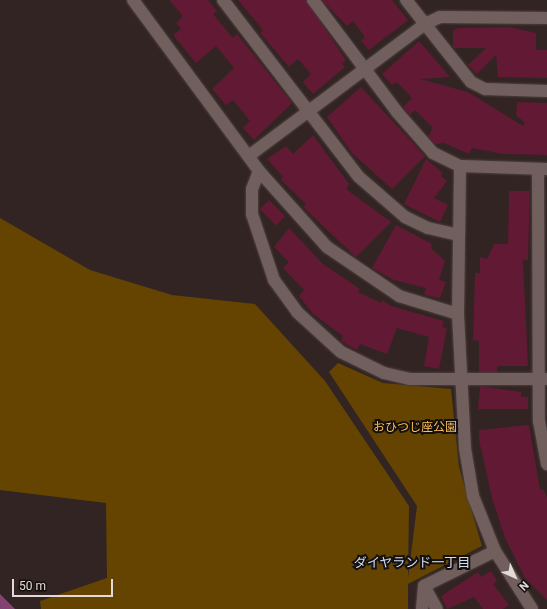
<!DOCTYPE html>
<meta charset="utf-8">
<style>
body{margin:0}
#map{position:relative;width:547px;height:609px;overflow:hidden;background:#322422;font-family:Roboto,"Noto Sans JP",sans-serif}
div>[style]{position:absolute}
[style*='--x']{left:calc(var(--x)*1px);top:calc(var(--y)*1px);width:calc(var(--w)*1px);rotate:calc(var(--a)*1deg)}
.green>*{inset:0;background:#644400}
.water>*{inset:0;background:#814372}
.building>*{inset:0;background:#621934;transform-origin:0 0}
.roads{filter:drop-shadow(0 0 1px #4e4240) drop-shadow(0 0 1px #4e4240)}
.minor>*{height:12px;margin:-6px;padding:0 6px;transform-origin:6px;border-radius:6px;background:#705f5d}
.tertiary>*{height:12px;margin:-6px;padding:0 6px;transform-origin:6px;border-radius:6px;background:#705f5d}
span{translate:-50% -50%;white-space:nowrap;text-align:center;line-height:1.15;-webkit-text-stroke:4px #150f0e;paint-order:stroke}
.park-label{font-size:12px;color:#fabf59}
.neighbourhood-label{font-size:13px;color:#cedef8}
.north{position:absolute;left:495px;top:557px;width:40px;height:40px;-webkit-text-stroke:3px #150f0e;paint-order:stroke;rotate:135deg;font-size:11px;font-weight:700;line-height:16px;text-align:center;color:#e3d9d7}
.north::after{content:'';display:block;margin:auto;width:14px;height:18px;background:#e3d9d7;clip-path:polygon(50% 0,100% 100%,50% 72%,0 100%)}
.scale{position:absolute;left:12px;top:579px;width:101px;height:18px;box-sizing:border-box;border:2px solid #e3d9d7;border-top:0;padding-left:5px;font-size:12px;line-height:14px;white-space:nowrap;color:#e3d9d7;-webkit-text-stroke:3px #150f0e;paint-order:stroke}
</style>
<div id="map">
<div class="green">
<div style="clip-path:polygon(0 218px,90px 270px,172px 295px,255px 304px,325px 381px,409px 506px,408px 578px,417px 506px,329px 372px,338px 363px,383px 383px,451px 389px,459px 467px,482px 546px,408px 584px,408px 609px,41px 609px,40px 601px,107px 578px,106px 503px,0 490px)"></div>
</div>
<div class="water">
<div style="clip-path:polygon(0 594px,15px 609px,0 609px)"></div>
</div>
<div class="building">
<div style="clip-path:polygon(169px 0,208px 0,217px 11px,213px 14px,233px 38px,237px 34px,292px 103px,254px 140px,243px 128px,250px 121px,233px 100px,226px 105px,212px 89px,234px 68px,216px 46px,196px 63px,173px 35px,181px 29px,176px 23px,183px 16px)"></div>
<div style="clip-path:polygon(238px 0,306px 0,346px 60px,342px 64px,345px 67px,313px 94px,303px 82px,311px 74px,298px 59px,289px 67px,260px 33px,263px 30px)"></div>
<div style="clip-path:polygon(322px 0,392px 0,408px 20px,369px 50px,361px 41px,365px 37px,353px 21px,347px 26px)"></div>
<div style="clip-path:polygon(459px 28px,510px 27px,536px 33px,536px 50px,547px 50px,547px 78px,498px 77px,496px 55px,477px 74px,468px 65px,486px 48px,453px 48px,453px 30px)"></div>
<div style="clip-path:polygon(419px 41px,450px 77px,420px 79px,468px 92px,523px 126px,525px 123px,516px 115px,517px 102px,547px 103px,547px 155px,503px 154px,472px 148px,469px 154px,444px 143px,435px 144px,428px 136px,433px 128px,415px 110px,410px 115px,403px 107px,412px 98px,397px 82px,392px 85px,382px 74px)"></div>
<div style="clip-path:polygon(361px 87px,425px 156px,392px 189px,352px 153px,327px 117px)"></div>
<div style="clip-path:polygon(313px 135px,349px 184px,346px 189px,391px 222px,356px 257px,303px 207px,306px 204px,281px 180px,283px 177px,267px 159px,286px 146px,293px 154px)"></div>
<div style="clip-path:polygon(426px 159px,443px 173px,441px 176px,447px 181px,434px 198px,448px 205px,440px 222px,404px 204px)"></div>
<div style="clip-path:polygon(509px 191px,530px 191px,528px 260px,523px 260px,528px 366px,497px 366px,497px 372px,479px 372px,479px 341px,473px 340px,475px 273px,480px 273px,480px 257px,487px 259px,494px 244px,508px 244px)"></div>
<div style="left:269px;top:200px;width:23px;height:13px;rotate:45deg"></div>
<div style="clip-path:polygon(396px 225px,432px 244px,431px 248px,445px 261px,439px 280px,446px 282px,440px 298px,424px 295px,426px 288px,394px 280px,372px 268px)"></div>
<div style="clip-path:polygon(289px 228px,323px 264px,360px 289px,358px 292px,381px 303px,382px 300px,391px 306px,444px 321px,442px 327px,447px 328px,439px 369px,424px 366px,429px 337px,397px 328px,387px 354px,360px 344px,357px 350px,341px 341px,343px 336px,313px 314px,299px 296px,304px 290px,283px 268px,289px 262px,274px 247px)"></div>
<div style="clip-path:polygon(480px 386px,521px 392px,521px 397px,528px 397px,528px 409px,478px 409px)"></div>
<div style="clip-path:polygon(529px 425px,540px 490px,543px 489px,547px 497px,547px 600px,525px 578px,505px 538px,492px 498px,479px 440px,479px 430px)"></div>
<div style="clip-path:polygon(491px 571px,497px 581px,493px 584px,509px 605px,503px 609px,483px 609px,474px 597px,447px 609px,441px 596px,478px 572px,481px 577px)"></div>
</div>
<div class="roads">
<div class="minor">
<div style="--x:133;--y:0;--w:212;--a:53.6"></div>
<div style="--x:259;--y:171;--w:102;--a:48.2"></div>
<div style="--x:327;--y:247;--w:87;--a:34.2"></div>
<div style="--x:399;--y:296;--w:62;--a:17"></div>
<div style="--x:223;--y:0;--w:223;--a:52.5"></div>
<div style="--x:359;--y:177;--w:61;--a:41"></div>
<div style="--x:405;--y:217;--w:25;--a:26"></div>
<div style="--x:428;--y:228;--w:32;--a:13"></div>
<div style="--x:313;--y:0;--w:140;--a:53.1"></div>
<div style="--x:397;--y:112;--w:55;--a:48.7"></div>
<div style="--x:433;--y:153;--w:30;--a:26"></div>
<div style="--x:547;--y:18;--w:107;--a:-179.5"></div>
<div style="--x:440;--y:17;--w:17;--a:155"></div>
<div style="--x:425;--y:24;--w:74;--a:51.6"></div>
<div style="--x:471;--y:82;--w:16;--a:27"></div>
<div style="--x:485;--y:89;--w:62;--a:1.8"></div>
<div style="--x:250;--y:155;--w:219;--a:-36.8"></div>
<div style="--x:425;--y:24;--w:31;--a:-128"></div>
<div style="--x:538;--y:169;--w:252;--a:89.8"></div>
<div style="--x:539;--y:421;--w:44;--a:79.5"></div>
<div style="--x:259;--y:171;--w:19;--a:111"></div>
<div style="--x:252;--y:189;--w:25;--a:90"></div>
<div style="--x:252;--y:214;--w:70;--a:71.6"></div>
<div style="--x:274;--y:280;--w:39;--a:54"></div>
<div style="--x:297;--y:312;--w:59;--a:42.3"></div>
<div style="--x:341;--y:352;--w:48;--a:26"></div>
<div style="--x:384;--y:373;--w:27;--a:13"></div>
<div style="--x:410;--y:379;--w:137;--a:0"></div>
<div style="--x:424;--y:586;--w:26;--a:61"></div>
<div style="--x:422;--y:609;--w:23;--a:-85"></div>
<div style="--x:424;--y:586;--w:79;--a:-26.2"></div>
</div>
<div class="tertiary">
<div style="--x:532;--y:609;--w:69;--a:-122.5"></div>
<div style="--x:495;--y:551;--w:59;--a:-111.8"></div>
<div style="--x:473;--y:496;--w:49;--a:-99.5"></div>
<div style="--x:465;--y:448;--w:134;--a:-93"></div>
<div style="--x:458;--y:314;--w:148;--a:-89.2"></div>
<div style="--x:460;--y:166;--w:87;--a:2"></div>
</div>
</div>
<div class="park-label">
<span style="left:415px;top:428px">おひつじ座公園</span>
</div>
<div class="neighbourhood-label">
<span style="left:412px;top:563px">ダイヤランド一丁目</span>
</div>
<div class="north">N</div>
<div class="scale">50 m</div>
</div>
